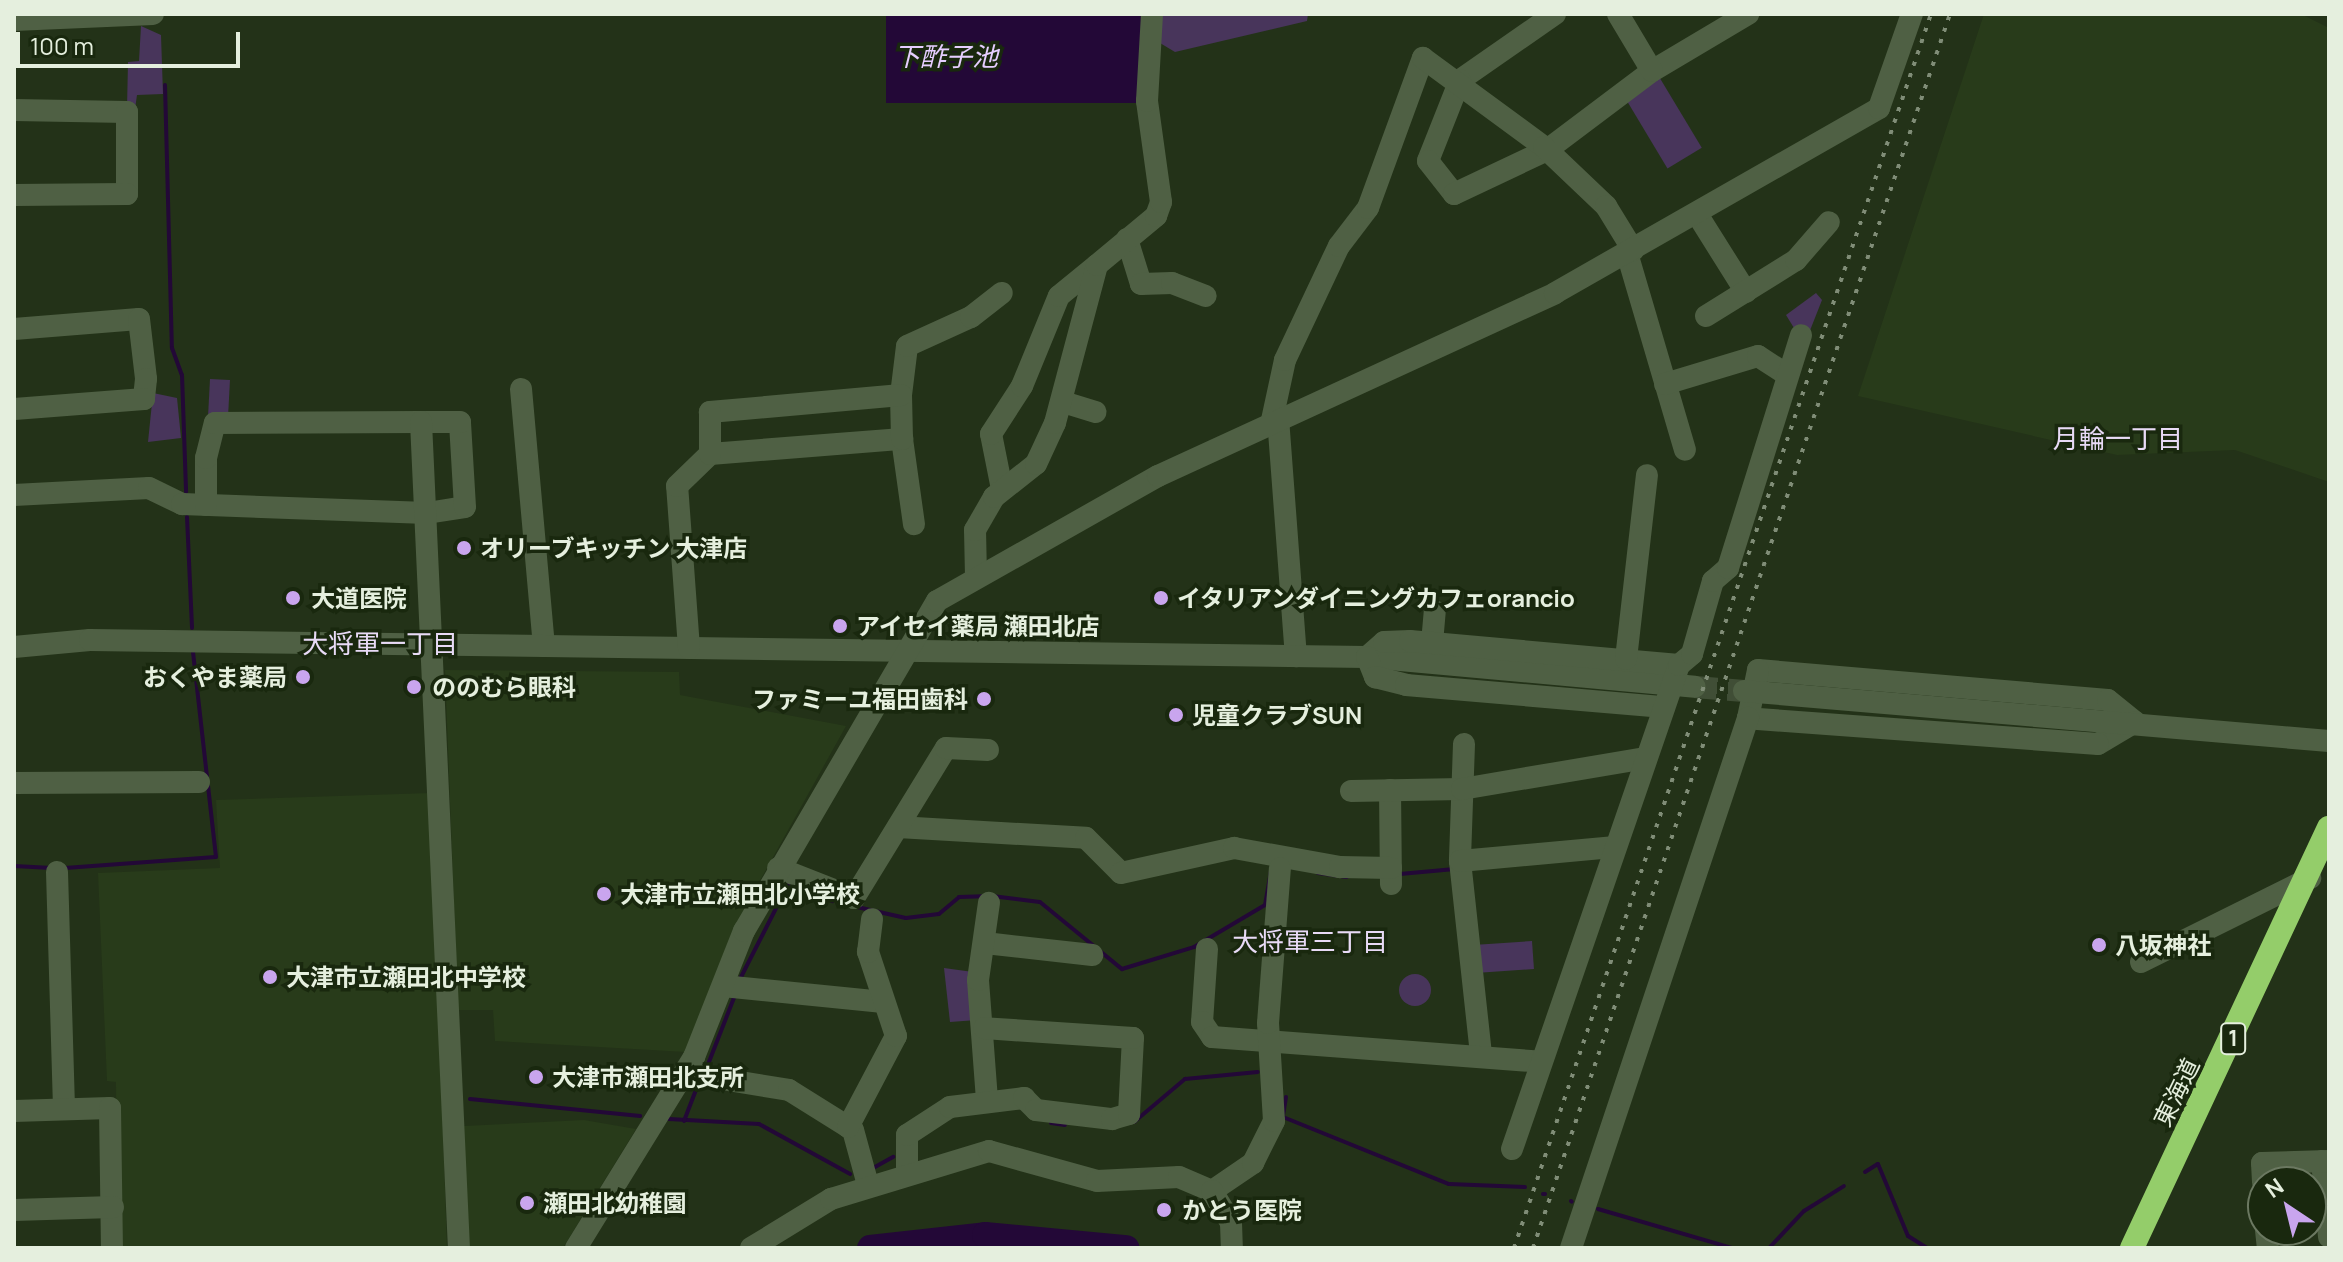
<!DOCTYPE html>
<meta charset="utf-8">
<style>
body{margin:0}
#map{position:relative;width:2343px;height:1262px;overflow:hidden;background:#233218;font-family:Manrope,"Noto Sans JP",sans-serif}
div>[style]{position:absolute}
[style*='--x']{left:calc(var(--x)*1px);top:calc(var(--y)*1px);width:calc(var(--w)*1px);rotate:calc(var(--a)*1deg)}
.built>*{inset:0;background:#283b1a}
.green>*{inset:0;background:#48355b;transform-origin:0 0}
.round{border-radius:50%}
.water>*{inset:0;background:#230837;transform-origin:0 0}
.stream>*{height:4px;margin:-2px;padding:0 2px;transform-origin:2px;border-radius:2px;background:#230837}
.river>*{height:26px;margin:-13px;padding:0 13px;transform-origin:13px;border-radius:13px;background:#230837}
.minor-tunnel>*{height:22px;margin-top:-11px;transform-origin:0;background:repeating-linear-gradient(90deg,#404e36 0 22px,transparent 0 33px)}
.minor>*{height:22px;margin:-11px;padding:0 11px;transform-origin:11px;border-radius:11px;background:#4f6044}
.highway>*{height:24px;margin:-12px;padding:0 12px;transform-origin:12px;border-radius:12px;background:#94cd6a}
.rail>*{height:4px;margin-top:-2px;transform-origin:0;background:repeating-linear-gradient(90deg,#808d77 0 4px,transparent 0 12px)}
.dots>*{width:22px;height:22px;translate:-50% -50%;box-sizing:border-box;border:4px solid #19280e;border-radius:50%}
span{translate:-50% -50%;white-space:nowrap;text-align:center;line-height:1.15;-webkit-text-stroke:7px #19280e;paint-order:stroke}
.shield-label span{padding:2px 6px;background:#19280e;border:2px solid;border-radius:6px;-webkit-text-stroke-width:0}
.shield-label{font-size:22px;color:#e5efde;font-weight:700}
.poi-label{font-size:24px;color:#e5efde;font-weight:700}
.left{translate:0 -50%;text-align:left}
.right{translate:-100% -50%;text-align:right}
.street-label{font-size:24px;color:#e5efde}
.water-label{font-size:26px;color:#e6ceff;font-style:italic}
.neighbourhood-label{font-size:26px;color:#e8daf6}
.frame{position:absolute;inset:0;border:16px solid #e5efde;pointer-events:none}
.north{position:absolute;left:2247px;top:1166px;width:80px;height:80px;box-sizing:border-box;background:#19280e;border:2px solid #6b7861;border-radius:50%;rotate:325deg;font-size:22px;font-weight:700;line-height:32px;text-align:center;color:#e5efde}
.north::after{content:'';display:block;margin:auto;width:28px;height:36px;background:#c9a5ee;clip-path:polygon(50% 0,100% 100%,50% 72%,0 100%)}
.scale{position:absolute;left:16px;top:32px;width:224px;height:36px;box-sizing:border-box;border:4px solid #e5efde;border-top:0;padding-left:10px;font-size:24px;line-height:28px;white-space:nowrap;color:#e5efde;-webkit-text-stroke:6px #19280e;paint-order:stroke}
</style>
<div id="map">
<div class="built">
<div style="clip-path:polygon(1984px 14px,2301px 14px,2329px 28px,2329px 482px,2235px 450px,2117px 455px,1858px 396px)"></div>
<div style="clip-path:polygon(445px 670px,679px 672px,680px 695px,846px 726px,733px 929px,686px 1052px,495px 1041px,493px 1010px,458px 1010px)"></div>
<div style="clip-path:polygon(431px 793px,447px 1248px,117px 1248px,116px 1082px,107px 1081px,98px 873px,220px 868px,216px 800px)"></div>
<div style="clip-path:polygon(584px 1120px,636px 1129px,563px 1248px,468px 1248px,464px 1126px)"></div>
</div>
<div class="green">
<div style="clip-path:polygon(1162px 14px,1308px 14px,1307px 21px,1175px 52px,1160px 43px)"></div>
<div style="clip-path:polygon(141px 26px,161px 35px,163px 94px,137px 95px,135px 109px,127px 108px,128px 62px,139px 61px)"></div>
<div style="left:1658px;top:75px;width:85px;height:40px;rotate:59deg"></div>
<div style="clip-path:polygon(1816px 293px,1822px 300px,1809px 333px,1794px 328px,1786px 315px)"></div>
<div style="left:210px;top:379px;width:20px;height:41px;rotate:3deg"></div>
<div style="clip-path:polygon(153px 393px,177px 398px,181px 438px,148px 442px)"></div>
<div style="left:1532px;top:941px;width:28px;height:55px;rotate:86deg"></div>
<div style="clip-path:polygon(944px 968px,973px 972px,977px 1020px,950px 1022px)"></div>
<div class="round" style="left:1399px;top:974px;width:32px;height:32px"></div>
</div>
<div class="water">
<div style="left:886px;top:14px;width:255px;height:89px"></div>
</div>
<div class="stream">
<div style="--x:165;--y:85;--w:263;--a:88.5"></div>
<div style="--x:172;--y:348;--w:29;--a:70"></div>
<div style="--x:182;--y:375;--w:117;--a:88"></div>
<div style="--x:187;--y:517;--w:111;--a:87.4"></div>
<div style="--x:193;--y:652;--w:126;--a:83.6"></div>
<div style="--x:14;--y:866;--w:38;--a:3"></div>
<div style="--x:65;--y:868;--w:151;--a:-4.2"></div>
<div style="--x:216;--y:857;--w:71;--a:-96.4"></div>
<div style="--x:1318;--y:873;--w:29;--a:8"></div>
<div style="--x:1400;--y:874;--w:55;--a:-5.2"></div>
<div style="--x:992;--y:896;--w:48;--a:7.1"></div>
<div style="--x:1040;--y:902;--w:106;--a:39.3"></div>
<div style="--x:1122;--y:969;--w:75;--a:-17"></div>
<div style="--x:1194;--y:947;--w:82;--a:-30.6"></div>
<div style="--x:1265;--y:905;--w:34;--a:-80"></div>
<div style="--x:857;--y:907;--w:50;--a:12.7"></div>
<div style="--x:906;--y:918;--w:33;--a:-7"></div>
<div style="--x:939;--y:914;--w:26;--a:-40"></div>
<div style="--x:959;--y:897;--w:24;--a:-2"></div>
<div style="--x:740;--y:979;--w:108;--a:-63"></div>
<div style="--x:789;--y:883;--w:47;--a:22.7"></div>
<div style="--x:707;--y:1067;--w:77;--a:-68.7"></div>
<div style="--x:1286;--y:1097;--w:20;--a:99"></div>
<div style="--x:1283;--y:1117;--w:179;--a:22"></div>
<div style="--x:1449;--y:1184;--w:76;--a:2.3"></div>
<div style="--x:470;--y:1099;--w:171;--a:5.7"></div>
<div style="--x:669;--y:1119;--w:90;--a:3.2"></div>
<div style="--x:759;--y:1124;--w:104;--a:28.8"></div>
<div style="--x:684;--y:1121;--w:33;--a:-69"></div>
<div style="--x:1134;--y:1122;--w:67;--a:-40.1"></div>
<div style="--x:1185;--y:1079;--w:73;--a:-5.5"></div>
<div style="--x:1051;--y:1123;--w:14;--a:8"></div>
<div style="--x:875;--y:1167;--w:21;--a:-29"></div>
<div style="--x:1865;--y:1172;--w:15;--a:-32"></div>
<div style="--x:1878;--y:1164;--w:78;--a:67.4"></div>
<div style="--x:1908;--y:1236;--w:22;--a:32"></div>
<div style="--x:1543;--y:1194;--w:2;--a:0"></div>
<div style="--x:1571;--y:1201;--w:1;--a:45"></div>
<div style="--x:1598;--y:1209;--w:140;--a:16.2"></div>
<div style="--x:1769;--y:1248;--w:51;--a:-46.6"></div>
<div style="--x:1804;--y:1211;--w:47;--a:-32"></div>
</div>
<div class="river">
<div style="--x:870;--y:1248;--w:116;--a:-6.4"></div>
<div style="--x:985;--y:1235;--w:142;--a:5.3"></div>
</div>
<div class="minor-tunnel">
<div style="--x:1695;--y:687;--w:49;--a:4.7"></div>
</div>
<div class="minor">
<div style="--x:1555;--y:14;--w:116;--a:145.2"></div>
<div style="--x:1460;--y:80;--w:87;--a:111.6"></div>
<div style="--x:1428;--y:161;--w:42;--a:51.8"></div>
<div style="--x:1454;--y:194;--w:103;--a:-25.3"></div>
<div style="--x:1547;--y:150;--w:131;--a:-37"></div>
<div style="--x:1652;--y:71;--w:112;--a:-30.7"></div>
<div style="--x:1618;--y:14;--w:66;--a:59.2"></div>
<div style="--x:14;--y:20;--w:139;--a:-2.5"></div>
<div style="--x:14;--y:110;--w:113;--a:1"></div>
<div style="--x:127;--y:112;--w:82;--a:90"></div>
<div style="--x:127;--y:194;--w:113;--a:179.5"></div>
<div style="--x:1697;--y:214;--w:92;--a:57.9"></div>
<div style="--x:1127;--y:239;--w:47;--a:72.7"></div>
<div style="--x:1141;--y:284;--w:31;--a:-2"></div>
<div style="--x:1172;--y:283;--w:36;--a:21"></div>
<div style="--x:1627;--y:253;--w:205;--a:73.6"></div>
<div style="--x:1706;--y:316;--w:106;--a:-31.9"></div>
<div style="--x:1796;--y:260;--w:50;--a:-49"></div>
<div style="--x:14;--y:329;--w:125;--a:-4.6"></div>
<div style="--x:139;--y:319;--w:60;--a:83.3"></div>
<div style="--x:146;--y:379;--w:20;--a:96"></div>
<div style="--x:144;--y:399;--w:130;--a:175.6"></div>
<div style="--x:1665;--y:384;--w:97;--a:-16.8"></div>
<div style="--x:1758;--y:356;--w:31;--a:33"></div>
<div style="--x:521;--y:389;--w:258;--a:84.9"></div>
<div style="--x:901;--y:395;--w:49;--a:-83"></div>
<div style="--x:907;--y:346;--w:70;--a:-24.4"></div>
<div style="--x:971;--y:317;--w:39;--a:-38"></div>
<div style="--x:1063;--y:402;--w:34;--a:17"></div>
<div style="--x:1278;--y:418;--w:239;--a:85.7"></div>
<div style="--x:1272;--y:420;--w:61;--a:-77.8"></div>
<div style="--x:1285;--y:360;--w:126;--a:-64.7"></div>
<div style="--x:1339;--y:246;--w:48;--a:-52.7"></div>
<div style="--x:1368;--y:208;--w:160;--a:-69.9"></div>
<div style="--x:1423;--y:58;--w:150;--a:36.3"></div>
<div style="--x:1544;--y:147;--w:86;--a:43.6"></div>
<div style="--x:1606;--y:206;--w:52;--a:58.5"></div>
<div style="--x:902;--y:439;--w:86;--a:82"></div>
<div style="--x:1002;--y:489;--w:56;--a:-101.3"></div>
<div style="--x:991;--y:434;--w:57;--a:-57.1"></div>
<div style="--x:1022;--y:386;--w:97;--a:-67.7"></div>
<div style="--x:1059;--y:296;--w:49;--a:-39.2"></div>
<div style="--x:14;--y:495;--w:135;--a:-3"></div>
<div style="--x:149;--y:488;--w:37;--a:26"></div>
<div style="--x:182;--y:504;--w:245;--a:2.1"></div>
<div style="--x:427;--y:513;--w:38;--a:-9"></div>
<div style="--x:465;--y:507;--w:85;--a:-93.4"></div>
<div style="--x:460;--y:422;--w:39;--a:180"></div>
<div style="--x:206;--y:505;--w:47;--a:-90"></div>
<div style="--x:206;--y:458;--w:36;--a:-76"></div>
<div style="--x:215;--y:423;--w:206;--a:-0.3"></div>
<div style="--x:421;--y:422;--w:827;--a:87.37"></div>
<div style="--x:976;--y:577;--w:47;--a:-91.2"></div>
<div style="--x:975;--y:530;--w:38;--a:-60"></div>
<div style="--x:994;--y:497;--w:53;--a:-38.2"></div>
<div style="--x:1036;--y:464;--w:45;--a:-65.1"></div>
<div style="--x:1055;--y:423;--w:163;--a:-75.1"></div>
<div style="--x:1097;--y:265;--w:77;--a:-39.7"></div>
<div style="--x:1156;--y:216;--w:15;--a:-70"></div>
<div style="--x:1161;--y:202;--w:102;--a:-97.9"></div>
<div style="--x:1147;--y:101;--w:87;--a:-86.7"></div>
<div style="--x:1432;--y:643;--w:32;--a:-85"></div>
<div style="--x:14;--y:647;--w:76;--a:-5.3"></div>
<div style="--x:90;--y:640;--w:1277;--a:0.76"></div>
<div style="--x:1367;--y:657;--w:329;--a:5.2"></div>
<div style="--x:689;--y:648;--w:162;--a:-94.2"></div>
<div style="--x:677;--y:486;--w:46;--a:-44.1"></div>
<div style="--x:710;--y:454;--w:193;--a:-4.5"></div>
<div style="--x:902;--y:439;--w:44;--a:-91.3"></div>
<div style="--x:901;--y:395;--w:192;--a:174.9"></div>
<div style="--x:710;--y:412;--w:42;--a:90"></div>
<div style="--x:1367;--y:657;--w:23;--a:-41"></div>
<div style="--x:1384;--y:642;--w:26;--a:-2"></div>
<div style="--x:1410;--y:641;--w:270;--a:5.1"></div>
<div style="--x:1367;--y:657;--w:22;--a:68"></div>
<div style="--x:1375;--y:677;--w:32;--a:14"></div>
<div style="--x:1406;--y:685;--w:259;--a:4.9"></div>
<div style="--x:1626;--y:659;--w:185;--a:-83.5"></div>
<div style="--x:1758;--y:670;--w:351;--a:4.9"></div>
<div style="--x:2108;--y:700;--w:35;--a:39"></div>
<div style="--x:2135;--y:722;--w:43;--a:149.3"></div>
<div style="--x:2098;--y:744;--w:351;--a:-175.8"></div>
<div style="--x:1748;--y:718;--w:49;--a:-78.2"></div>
<div style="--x:1744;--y:691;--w:587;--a:4.89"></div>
<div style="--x:1464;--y:744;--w:117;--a:92"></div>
<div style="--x:1460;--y:861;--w:195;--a:83.8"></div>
<div style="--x:14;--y:783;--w:185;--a:-0.3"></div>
<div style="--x:1390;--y:790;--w:94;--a:89.4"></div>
<div style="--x:1351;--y:791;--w:111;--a:-1"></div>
<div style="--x:1462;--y:789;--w:187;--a:-9.6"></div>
<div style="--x:898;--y:827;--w:188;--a:3.3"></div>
<div style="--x:1086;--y:838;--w:49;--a:45"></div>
<div style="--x:1121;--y:873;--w:116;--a:-12.5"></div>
<div style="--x:1234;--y:848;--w:108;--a:10.2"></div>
<div style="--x:1340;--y:867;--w:51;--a:1.1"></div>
<div style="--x:1460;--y:861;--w:156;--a:-5.2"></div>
<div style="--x:778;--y:868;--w:82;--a:21.5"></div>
<div style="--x:854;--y:898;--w:176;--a:-58.5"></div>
<div style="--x:946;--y:748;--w:42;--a:2.7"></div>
<div style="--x:57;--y:872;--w:236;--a:88.3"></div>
<div style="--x:985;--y:943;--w:108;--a:6.4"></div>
<div style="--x:1207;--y:949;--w:73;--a:93.9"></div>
<div style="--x:1202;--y:1022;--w:18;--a:56"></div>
<div style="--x:1212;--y:1037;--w:330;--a:4.3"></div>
<div style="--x:2141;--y:962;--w:189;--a:-26.4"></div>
<div style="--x:723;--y:986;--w:161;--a:5.7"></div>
<div style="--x:685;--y:1073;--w:105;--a:9.3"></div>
<div style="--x:789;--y:1090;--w:75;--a:32"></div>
<div style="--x:853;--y:1130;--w:57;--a:74.7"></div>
<div style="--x:987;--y:1100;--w:120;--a:-94.3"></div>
<div style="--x:978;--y:980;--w:78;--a:-81.9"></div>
<div style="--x:14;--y:1111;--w:96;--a:-1.8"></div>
<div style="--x:110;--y:1108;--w:140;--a:89.2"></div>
<div style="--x:848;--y:1127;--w:103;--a:-62.2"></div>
<div style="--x:896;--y:1036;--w:89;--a:-108.4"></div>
<div style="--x:868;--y:952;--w:33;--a:-83"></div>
<div style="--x:1512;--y:1149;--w:512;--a:-70.96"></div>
<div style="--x:1679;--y:665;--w:17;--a:-40"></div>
<div style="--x:1692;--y:654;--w:76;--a:-74"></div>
<div style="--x:1713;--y:581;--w:20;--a:-41"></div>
<div style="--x:1728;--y:568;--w:244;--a:-72.6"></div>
<div style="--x:2322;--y:1161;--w:76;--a:84.7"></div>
<div style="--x:907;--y:1172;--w:37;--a:-90"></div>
<div style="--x:907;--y:1135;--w:51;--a:-33.1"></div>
<div style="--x:950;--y:1107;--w:75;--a:-6.9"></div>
<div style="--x:1024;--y:1098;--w:17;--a:45"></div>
<div style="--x:1036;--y:1110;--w:77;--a:6.8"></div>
<div style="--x:1112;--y:1119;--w:18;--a:-16"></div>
<div style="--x:1129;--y:1114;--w:76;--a:-87"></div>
<div style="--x:1133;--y:1038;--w:149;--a:-176.2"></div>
<div style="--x:2263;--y:1182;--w:19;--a:-93"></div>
<div style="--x:2262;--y:1163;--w:67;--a:-1.7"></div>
<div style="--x:1212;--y:1191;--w:50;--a:-34.3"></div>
<div style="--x:1253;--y:1163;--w:47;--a:-63.4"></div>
<div style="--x:1274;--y:1121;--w:98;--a:-93.5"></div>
<div style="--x:1268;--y:1023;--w:155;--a:-85.6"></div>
<div style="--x:14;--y:1210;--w:99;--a:-1.7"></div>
<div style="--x:2266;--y:1230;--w:18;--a:84"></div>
<div style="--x:576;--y:1248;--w:225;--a:-58.3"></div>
<div style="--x:694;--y:1057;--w:136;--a:-68.4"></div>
<div style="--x:744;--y:931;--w:382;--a:-59.7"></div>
<div style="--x:937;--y:601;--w:254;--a:-29.5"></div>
<div style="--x:1158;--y:476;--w:437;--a:-24.7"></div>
<div style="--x:1555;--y:293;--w:373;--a:-29.7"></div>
<div style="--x:1879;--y:108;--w:100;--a:-70.7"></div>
<div style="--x:751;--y:1248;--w:94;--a:-31.5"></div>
<div style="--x:831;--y:1199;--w:165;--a:-16.9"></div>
<div style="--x:989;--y:1151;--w:112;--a:15.5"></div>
<div style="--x:1097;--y:1181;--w:82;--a:-2.8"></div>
<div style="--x:1179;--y:1177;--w:36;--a:23"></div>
<div style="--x:1212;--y:1191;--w:37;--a:59"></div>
<div style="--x:1231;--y:1223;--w:24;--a:88"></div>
<div style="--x:1571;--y:1248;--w:559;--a:-71.53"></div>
</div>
<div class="highway">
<div style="--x:2132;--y:1248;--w:464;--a:-64.9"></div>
</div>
<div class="rail">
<div style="--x:1514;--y:1248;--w:1303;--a:-71.33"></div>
<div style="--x:1533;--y:1248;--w:1303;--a:-71.33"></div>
</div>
<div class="dots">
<div style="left:464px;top:548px;background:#c9a5ee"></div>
<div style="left:293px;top:598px;background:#c9a5ee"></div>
<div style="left:1161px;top:598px;background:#c9a5ee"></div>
<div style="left:840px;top:626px;background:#c9a5ee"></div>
<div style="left:303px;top:677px;background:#c9a5ee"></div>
<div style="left:414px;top:687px;background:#c9a5ee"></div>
<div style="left:984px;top:699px;background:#c9a5ee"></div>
<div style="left:1176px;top:715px;background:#c9a5ee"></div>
<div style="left:604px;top:894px;background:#c9a5ee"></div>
<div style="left:2099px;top:945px;background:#c9a5ee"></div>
<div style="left:270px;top:977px;background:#c9a5ee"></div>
<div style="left:536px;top:1077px;background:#c9a5ee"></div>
<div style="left:527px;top:1203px;background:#c9a5ee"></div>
<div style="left:1164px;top:1210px;background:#c9a5ee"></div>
</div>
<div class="shield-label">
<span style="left:2233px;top:1039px">1</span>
</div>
<div class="poi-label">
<span class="left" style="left:480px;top:548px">オリーブキッチン 大津店</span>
<span class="left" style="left:311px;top:598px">大道医院</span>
<span class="left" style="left:1177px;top:598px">イタリアンダイニングカフェorancio</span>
<span class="left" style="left:856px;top:626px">アイセイ薬局 瀬田北店</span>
<span class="right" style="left:287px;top:677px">おくやま薬局</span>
<span class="left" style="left:432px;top:687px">ののむら眼科</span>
<span class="right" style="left:968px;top:699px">ファミーユ福田歯科</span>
<span class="left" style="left:1192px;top:715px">児童クラブSUN</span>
<span class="left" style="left:620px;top:894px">大津市立瀬田北小学校</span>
<span class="left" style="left:2115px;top:945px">八坂神社</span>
<span class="left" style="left:286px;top:977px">大津市立瀬田北中学校</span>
<span class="left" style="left:552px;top:1077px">大津市瀬田北支所</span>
<span class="left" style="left:543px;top:1203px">瀬田北幼稚園</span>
<span class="left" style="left:1182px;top:1210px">かとう医院</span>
</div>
<div class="street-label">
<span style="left:2176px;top:1092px;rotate:-64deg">東海道</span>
</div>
<div class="water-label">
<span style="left:946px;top:57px">下酢子池</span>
</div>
<div class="neighbourhood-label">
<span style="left:2118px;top:439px">月輪一丁目</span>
<span style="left:380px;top:644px">大将軍一丁目</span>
<span style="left:1310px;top:942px">大将軍三丁目</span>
</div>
<div class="frame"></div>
<div class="north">N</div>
<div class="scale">100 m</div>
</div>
